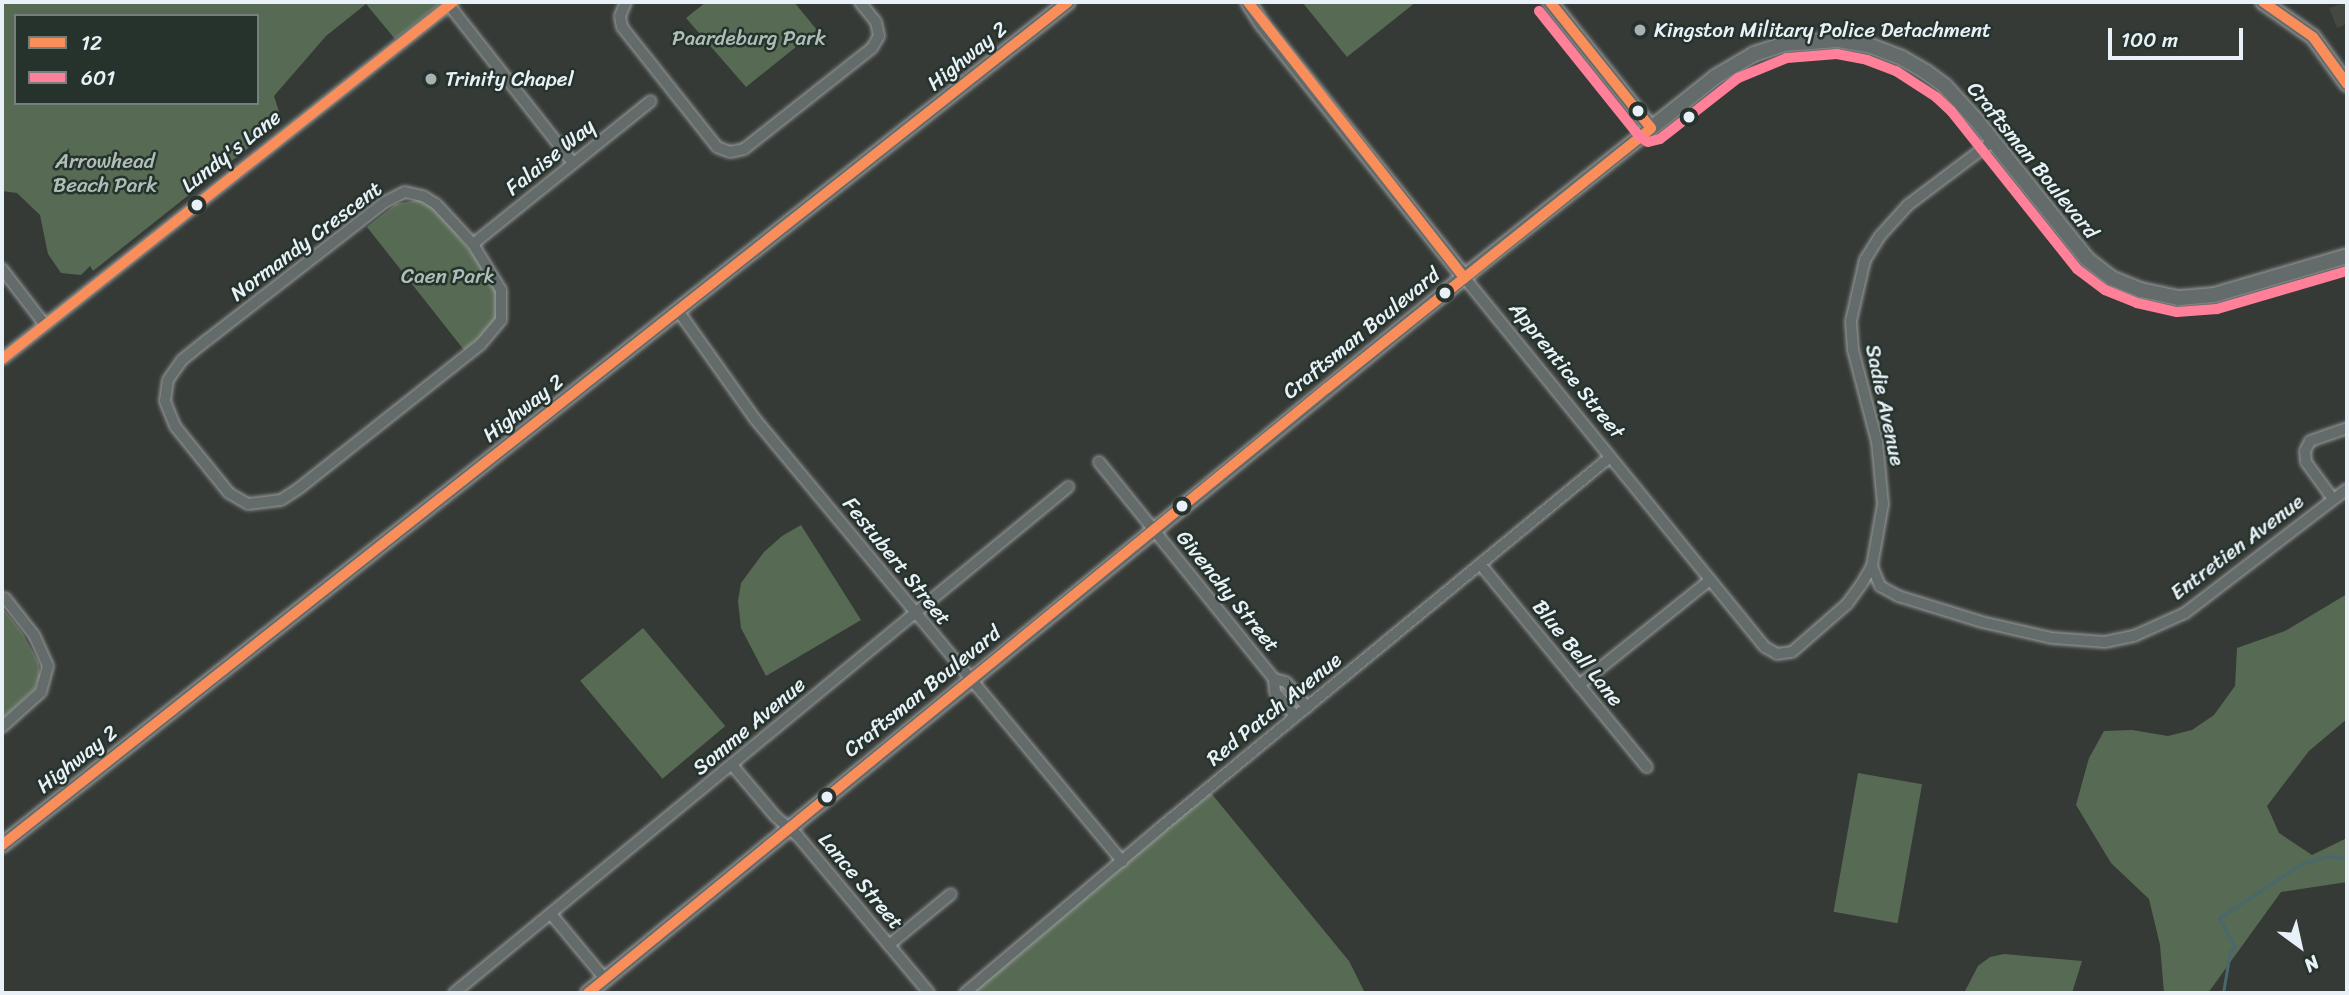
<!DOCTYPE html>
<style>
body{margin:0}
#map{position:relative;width:2349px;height:995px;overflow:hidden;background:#363a36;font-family:Sriracha,sans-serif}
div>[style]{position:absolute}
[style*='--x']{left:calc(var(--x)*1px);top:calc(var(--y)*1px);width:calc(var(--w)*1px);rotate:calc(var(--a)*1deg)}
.built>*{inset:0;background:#454741}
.green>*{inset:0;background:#576a53;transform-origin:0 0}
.stream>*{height:2.5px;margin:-1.25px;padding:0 1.25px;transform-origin:1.25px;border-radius:1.25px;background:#49686d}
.roads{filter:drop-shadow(0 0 2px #9b9e9e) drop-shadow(0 0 2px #9b9e9e)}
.street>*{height:10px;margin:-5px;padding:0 5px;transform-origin:5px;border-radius:5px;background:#646b6b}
.secondary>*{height:14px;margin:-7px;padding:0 7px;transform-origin:7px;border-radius:7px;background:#646b6b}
.bus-1>*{height:10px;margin:-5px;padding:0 5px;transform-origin:5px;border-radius:5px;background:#fa8e5a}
.bus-2>*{height:10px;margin:-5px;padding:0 5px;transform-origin:5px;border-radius:5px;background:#ff8098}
.dots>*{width:19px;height:19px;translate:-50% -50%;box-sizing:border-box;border:4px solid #26332d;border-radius:50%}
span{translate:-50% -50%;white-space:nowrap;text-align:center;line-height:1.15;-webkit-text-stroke:5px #26332d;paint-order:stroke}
.poi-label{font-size:21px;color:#e8f1f8}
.left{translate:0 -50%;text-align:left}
.park-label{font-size:21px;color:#b0beb8}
.street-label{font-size:21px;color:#e8f1f8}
.frame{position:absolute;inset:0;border:4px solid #e8f1f8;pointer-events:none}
.legend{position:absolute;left:14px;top:14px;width:245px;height:91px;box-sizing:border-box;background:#26332d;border:2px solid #747f7e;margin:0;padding:9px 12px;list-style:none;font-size:21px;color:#e8f1f8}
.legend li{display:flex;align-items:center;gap:14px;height:35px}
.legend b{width:35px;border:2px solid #747f7e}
.north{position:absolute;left:2265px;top:911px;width:70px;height:70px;-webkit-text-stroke:5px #26332d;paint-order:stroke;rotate:147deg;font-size:19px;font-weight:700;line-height:28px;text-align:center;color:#e8f1f8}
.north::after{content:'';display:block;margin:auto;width:24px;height:32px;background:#e8f1f8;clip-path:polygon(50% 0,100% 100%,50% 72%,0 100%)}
.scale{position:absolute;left:2108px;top:28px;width:135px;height:32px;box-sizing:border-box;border:4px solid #e8f1f8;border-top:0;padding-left:9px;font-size:21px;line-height:24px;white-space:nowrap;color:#e8f1f8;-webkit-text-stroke:5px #26332d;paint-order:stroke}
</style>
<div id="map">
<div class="built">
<div style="clip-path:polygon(2347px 2px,2347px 24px,2337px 28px,2329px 8px)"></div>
</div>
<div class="green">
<div style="clip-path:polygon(evenodd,2px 2px,442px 2px,395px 39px,366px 4px,326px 36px,274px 96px,282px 121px,93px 271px,90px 266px,81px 275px,61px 273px,48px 254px,40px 215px,17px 193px,2px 191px,2px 2px,16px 16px,257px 16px,257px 103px,16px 103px,16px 16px)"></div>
<div style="clip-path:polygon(706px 2px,794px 2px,817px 30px,746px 87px,686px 18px)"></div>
<div style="clip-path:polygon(1302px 2px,1416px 2px,1347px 57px)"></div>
<div style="clip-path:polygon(421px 199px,433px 205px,476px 258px,498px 290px,502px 304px,493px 327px,464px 350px,367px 227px,396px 204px)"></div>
<div style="clip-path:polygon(801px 525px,861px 620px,766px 676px,741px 628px,738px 601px,741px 583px,764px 552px,782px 536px)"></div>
<div style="clip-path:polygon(2347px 594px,2347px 719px,2309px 751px,2267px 806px,2279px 833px,2312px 855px,2347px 838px,2347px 882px,2281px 892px,2208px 993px,2164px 993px,2160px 945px,2149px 899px,2111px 863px,2076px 805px,2089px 758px,2104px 731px,2132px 730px,2168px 736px,2192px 730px,2214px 715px,2235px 686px,2237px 648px,2285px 631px)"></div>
<div style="clip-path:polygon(2px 607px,22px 632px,39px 663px,40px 676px,34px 690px,2px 719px)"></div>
<div style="left:643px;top:628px;width:128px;height:82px;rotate:50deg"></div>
<div style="left:1858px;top:773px;width:65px;height:141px;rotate:10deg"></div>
<div style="clip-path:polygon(1211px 793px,1349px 961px,1365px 993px,961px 993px)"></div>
<div style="clip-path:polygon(2004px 954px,2082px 961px,2072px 993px,1964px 993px,1978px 966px,1990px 957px)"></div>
</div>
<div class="stream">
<div style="--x:2223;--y:993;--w:42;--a:-80.3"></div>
<div style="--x:2230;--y:952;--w:6;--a:-39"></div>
<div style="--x:2235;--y:948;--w:34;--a:-118"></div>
<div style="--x:2219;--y:918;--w:98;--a:-33.4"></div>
<div style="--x:2301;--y:864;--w:27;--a:-17"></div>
<div style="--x:2327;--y:856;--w:20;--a:6"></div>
</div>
<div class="roads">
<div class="street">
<div style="--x:626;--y:2;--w:15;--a:113"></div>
<div style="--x:620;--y:16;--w:11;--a:80"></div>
<div style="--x:622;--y:27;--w:153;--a:51.6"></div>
<div style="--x:717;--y:147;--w:14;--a:21"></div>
<div style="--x:730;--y:152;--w:14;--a:-12"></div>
<div style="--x:744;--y:149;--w:163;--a:-38.3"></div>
<div style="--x:872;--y:48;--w:14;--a:-60"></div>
<div style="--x:879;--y:36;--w:14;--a:-102"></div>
<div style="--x:876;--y:22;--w:26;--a:-129"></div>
<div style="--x:449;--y:5;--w:201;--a:51.9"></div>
<div style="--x:405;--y:192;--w:18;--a:13"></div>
<div style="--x:423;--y:196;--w:15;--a:32"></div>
<div style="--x:436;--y:204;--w:54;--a:47.2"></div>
<div style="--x:473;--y:244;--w:54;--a:58.7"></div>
<div style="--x:501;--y:290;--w:30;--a:90"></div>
<div style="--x:501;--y:320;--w:31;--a:130"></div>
<div style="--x:481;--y:344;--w:233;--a:141.6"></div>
<div style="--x:298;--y:489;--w:20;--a:147"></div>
<div style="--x:281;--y:500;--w:33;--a:173"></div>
<div style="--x:248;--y:504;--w:22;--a:-150"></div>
<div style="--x:229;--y:493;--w:86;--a:-128.9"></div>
<div style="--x:175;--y:426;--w:27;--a:-112"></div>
<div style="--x:165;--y:401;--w:21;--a:-82"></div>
<div style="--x:168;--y:380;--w:24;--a:-55"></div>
<div style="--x:182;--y:360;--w:32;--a:-39"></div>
<div style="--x:207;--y:340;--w:225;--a:-37.8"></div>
<div style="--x:385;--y:202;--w:22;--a:-27"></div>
<div style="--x:473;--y:244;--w:228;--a:-38.8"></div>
<div style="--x:2;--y:269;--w:71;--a:52.5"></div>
<div style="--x:1464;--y:277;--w:477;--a:50.9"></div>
<div style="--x:1765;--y:647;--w:14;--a:30"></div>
<div style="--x:1777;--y:654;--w:15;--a:-8"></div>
<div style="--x:1792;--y:652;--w:73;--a:-41.1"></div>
<div style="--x:1847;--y:604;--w:24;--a:-54"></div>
<div style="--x:1861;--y:585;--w:22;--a:-60"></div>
<div style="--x:1872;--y:566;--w:63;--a:-79.9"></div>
<div style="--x:1883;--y:504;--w:62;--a:-95.5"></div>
<div style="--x:1877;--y:442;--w:95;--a:-104.6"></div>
<div style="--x:1853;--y:350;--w:29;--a:-94"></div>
<div style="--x:1851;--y:321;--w:63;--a:-77.1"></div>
<div style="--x:1865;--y:260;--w:28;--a:-58"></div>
<div style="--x:1880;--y:236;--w:42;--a:-47.9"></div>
<div style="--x:1908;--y:205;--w:106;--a:-37"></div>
<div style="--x:679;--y:312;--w:131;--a:54.6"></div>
<div style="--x:755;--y:419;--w:575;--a:50.3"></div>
<div style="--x:2;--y:359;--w:575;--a:-38.36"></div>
<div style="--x:1099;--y:462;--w:279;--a:51.1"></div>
<div style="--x:1274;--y:679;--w:13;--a:86"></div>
<div style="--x:1275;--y:692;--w:31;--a:50"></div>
<div style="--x:2333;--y:499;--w:46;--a:-126.1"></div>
<div style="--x:2306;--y:462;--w:11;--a:-95"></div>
<div style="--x:2305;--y:451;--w:11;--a:-63"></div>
<div style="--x:2310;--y:441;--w:39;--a:-19"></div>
<div style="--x:1480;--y:564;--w:263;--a:50.6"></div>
<div style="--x:1872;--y:566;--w:22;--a:68"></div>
<div style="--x:1880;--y:586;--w:21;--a:29"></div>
<div style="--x:1898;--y:596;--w:88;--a:17.2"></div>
<div style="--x:1982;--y:622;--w:72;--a:12.9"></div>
<div style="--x:2052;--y:638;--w:53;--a:4.3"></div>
<div style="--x:2105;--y:642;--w:30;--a:-12"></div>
<div style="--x:2134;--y:636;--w:56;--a:-24.3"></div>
<div style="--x:2185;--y:613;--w:204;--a:-37.4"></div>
<div style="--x:1274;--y:679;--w:12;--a:14"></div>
<div style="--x:1286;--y:682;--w:33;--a:50"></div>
<div style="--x:1579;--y:685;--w:168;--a:-38.7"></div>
<div style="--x:2;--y:727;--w:52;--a:-41.9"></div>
<div style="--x:41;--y:692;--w:27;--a:-75"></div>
<div style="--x:48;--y:666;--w:34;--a:-114"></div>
<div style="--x:34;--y:635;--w:47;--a:-128.1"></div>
<div style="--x:732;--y:765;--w:68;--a:49.8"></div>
<div style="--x:776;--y:817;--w:28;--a:41"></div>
<div style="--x:797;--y:835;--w:206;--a:50.1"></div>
<div style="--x:551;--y:914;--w:85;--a:50.3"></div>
<div style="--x:889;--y:945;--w:80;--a:-39.4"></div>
<div style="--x:454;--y:993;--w:796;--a:-39.49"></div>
<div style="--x:965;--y:993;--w:255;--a:-40.2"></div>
<div style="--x:1160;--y:828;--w:583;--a:-39.5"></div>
</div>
<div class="secondary">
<div style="--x:1248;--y:2;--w:27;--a:57"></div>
<div style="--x:1263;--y:25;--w:322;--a:51.4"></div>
<div style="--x:1550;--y:2;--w:161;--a:51.3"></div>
<div style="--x:2263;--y:2;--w:61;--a:35"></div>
<div style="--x:2313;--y:37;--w:58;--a:54.1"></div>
<div style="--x:2;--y:845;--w:1359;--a:-38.34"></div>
<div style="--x:588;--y:993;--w:1131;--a:-39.26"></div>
<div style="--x:1464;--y:277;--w:321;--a:-38.5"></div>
<div style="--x:1715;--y:77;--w:45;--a:-30.5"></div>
<div style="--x:1754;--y:54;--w:32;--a:-18"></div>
<div style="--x:1784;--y:44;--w:54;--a:-4.2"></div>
<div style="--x:1838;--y:40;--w:34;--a:10"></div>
<div style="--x:1871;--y:46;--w:33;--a:21"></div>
<div style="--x:1902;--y:58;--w:28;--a:30"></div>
<div style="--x:1926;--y:72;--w:24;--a:36"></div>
<div style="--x:1945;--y:86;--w:47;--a:47.6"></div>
<div style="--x:1977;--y:121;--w:176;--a:51.4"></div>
<div style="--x:2087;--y:259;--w:31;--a:38"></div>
<div style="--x:2111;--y:278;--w:32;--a:22"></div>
<div style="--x:2141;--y:290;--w:39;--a:12"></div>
<div style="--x:2179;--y:298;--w:35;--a:-5"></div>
<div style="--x:2214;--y:295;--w:139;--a:-16.3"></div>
</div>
</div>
<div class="bus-1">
<div style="--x:1248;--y:2;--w:350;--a:51.9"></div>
<div style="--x:2263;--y:2;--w:61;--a:35"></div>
<div style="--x:2313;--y:37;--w:58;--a:54.1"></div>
<div style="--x:2;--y:359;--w:575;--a:-38.36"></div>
<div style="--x:2;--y:845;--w:1359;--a:-38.34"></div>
<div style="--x:588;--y:993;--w:955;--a:-39.31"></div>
<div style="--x:1327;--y:388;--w:415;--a:-38.7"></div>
<div style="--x:1651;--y:128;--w:161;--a:-128.7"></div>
</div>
<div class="bus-2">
<div style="--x:1539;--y:11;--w:161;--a:51.3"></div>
<div style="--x:1640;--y:137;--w:9;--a:32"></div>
<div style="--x:1648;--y:142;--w:12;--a:-14"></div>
<div style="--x:1660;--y:139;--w:99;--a:-38"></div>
<div style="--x:1738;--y:78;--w:53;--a:-22.2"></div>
<div style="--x:1787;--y:58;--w:50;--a:-4.6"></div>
<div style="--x:1837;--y:54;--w:31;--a:11"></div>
<div style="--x:1867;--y:60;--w:31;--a:21"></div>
<div style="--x:1896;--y:71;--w:48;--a:33"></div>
<div style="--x:1936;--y:97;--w:21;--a:43"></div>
<div style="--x:1951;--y:111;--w:202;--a:51.4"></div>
<div style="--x:2077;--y:269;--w:35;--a:37"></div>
<div style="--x:2105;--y:290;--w:35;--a:22"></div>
<div style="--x:2137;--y:303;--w:41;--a:12.7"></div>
<div style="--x:2177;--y:312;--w:40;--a:-4.3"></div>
<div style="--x:2217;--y:309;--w:135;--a:-16.3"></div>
</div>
<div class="dots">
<div style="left:1640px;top:30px;background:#aab1b4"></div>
<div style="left:431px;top:79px;background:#aab1b4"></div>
<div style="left:1638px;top:111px;background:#e8f1f8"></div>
<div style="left:1689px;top:117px;background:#e8f1f8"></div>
<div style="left:197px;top:205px;background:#e8f1f8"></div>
<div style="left:1445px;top:293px;background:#e8f1f8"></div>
<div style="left:1182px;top:506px;background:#e8f1f8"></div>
<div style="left:827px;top:797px;background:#e8f1f8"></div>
</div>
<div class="poi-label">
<span class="left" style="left:1654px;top:30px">Kingston Military Police Detachment</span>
<span class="left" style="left:445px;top:79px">Trinity Chapel</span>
</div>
<div class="park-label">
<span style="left:749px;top:38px">Paardeburg Park</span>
<span style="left:105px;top:173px">Arrowhead<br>Beach Park</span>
<span style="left:448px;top:276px">Caen Park</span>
</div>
<div class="street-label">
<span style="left:967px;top:56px;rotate:-39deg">Highway 2</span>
<span style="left:231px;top:151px;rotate:-38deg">Lundy's Lane</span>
<span style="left:550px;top:157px;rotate:-39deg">Falaise Way</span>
<span style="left:2033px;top:160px;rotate:51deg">Craftsman Boulevard</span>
<span style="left:306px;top:241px;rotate:-37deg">Normandy Crescent</span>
<span style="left:1361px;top:333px;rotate:-39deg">Craftsman Boulevard</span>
<span style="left:1567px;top:370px;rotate:51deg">Apprentice Street</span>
<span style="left:1885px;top:405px;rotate:78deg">Sadie Avenue</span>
<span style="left:523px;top:408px;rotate:-38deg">Highway 2</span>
<span style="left:2237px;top:547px;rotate:-37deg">Entretien Avenue</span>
<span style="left:897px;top:561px;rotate:51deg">Festubert Street</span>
<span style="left:1228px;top:591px;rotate:51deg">Givenchy Street</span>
<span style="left:1578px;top:653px;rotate:51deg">Blue Bell Lane</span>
<span style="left:922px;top:691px;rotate:-39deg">Craftsman Boulevard</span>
<span style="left:1274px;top:709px;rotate:-39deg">Red Patch Avenue</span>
<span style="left:749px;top:726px;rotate:-40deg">Somme Avenue</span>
<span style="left:77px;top:759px;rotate:-38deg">Highway 2</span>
<span style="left:861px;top:881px;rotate:50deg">Lance Street</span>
</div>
<div class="frame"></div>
<ul class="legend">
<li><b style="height:9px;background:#fa8e5a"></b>12</li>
<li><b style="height:9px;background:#ff8098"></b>601</li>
</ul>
<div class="north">N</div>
<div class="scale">100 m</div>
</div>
